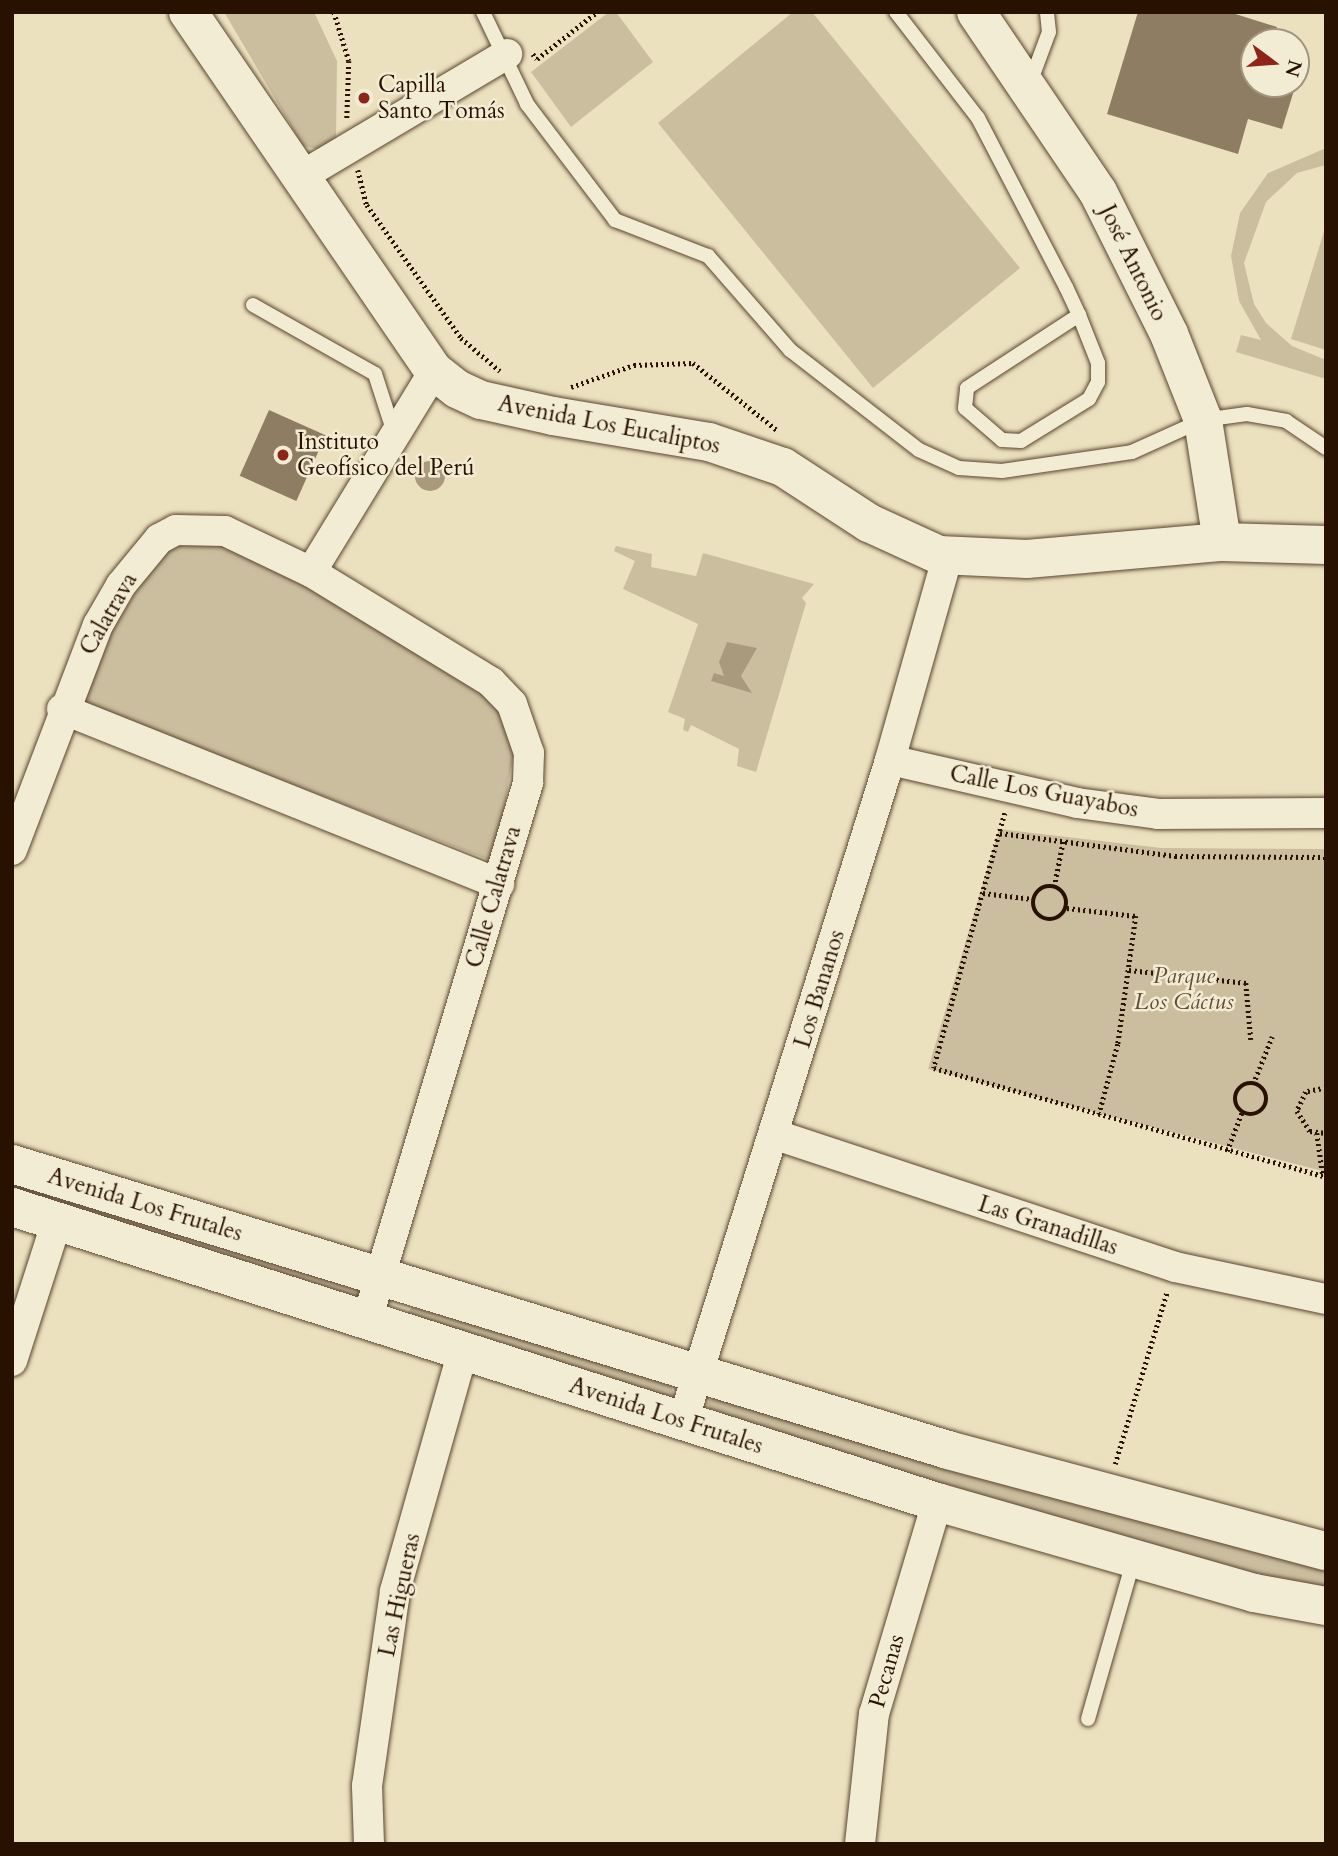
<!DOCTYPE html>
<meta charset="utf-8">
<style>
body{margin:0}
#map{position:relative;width:1338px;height:1856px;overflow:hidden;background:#ece1be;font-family:Cardo,serif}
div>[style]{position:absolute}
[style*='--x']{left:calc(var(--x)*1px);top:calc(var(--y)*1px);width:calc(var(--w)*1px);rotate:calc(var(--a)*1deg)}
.green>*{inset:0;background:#cbbe9e}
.water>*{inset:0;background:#aa9a7d}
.round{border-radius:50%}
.building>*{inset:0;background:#8e7d63;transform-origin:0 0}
.path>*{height:4.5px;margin-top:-2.25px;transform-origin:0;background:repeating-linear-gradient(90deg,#291100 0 2px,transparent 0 5.5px)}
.path>.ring{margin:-2.25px;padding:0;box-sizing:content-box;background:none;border:4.5px solid #291100;border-radius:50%}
.roads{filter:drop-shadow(0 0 2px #5a4530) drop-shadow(0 0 2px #5a4530)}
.lane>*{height:14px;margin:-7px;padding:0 7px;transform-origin:7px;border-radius:7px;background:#f3ecd5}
.street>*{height:30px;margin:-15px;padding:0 15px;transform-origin:15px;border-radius:15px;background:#f3ecd5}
.secondary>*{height:38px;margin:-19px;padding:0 19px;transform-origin:19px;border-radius:19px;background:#f3ecd5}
.dots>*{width:19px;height:19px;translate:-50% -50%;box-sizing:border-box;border:4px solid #f3ecd5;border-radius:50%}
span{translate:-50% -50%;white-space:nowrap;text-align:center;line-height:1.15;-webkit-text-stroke:5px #f3ecd5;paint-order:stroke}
.poi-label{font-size:23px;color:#291100}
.left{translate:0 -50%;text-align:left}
.street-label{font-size:23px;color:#291100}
.park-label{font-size:23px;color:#624e37;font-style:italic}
.frame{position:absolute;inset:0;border:14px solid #291100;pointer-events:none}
.north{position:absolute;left:1240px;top:28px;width:70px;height:70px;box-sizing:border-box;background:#f3ecd5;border:2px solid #a29480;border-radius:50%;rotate:106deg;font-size:19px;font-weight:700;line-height:28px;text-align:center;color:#291100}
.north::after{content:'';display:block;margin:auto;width:24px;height:32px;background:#8f2418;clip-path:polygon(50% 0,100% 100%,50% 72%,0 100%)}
</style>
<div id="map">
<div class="green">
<div style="clip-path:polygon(224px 12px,314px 12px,337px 61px,336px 140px,322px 150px,303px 146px)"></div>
<div style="clip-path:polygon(609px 12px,616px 12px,653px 62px,571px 127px,531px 72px)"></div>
<div style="clip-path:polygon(793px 12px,812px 12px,1020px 268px,873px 388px,658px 123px)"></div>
<div style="clip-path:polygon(1326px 148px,1326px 165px,1297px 173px,1266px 202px,1244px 263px,1254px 304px,1266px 323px,1292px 346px,1326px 360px,1326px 379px,1236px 352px,1241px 335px,1261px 340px,1239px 301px,1231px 256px,1240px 213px,1268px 173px)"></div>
<div style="clip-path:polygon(1326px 225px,1326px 350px,1291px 339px)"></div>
<div style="clip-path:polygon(176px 542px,235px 544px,345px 600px,505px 706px,514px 751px,495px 862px,84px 705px,99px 652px,147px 573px)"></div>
<div style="clip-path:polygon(616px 546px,652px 554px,651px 567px,696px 576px,703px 553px,814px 584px,802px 598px,806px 603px,756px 772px,737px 766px,739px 749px,691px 725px,688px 732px,683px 730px,685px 719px,668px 712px,698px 624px,623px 589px,635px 561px,614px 551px)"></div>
<div style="clip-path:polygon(999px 829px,1161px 848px,1326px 849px,1326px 1172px,928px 1069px)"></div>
<div style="clip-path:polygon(12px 1177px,357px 1286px,361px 1300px,12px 1199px)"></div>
<div style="clip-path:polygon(412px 1307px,670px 1381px,674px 1397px,667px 1403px,402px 1320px)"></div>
<div style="clip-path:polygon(717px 1394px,1326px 1563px,1326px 1590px,1250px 1576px,713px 1416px,707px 1403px)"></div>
</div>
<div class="water">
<div class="round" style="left:415px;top:461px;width:30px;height:30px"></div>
<div style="clip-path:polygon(727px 642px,757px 648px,741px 676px,752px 693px,711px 681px,714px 673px,724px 676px,719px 662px)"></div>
</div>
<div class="building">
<div style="clip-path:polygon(1138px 12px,1229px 12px,1277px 27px,1273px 42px,1254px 42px,1254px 84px,1296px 84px,1282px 129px,1248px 119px,1238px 154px,1107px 114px)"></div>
<div style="left:269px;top:410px;width:62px;height:72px;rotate:24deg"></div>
</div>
<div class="path">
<div style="--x:334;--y:12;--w:51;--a:73"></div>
<div style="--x:349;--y:61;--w:57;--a:92"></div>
<div style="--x:533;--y:54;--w:6;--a:51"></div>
<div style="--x:537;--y:59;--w:76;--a:-38.1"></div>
<div style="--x:358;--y:170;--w:36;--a:76"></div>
<div style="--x:367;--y:205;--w:163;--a:54.7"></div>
<div style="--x:461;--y:338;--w:51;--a:40.2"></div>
<div style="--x:571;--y:387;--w:67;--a:-19.2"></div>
<div style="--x:634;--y:365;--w:59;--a:-1.9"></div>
<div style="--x:693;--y:363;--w:107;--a:38.6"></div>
<div style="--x:1005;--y:813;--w:265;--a:105.6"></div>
<div style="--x:934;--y:1068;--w:407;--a:15.5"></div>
<div style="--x:1000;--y:833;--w:177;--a:7.5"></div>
<div style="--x:1175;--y:856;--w:151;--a:0.4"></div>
<div class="ring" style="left:1033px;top:886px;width:29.5px;height:29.5px"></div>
<div style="--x:1054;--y:887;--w:47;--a:-78.9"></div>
<div style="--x:983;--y:893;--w:50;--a:6.8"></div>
<div style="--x:1067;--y:908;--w:69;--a:6.6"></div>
<div style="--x:1136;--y:916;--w:129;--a:98"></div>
<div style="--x:1118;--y:1044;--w:73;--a:105"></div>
<div style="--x:1129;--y:970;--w:118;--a:6.3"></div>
<div style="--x:1246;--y:983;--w:57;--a:85"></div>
<div class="ring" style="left:1235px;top:1083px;width:27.5px;height:27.5px"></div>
<div style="--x:1253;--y:1084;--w:51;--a:-68"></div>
<div style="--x:1326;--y:1088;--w:20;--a:169"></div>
<div style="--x:1306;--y:1092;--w:21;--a:115"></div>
<div style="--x:1297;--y:1111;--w:24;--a:57"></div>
<div style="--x:1310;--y:1131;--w:16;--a:7"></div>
<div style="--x:1317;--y:1133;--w:43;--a:82.1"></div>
<div style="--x:1227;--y:1151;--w:42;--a:-69"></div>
<div style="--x:1115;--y:1464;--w:180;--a:-73.2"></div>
</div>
<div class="roads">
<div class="lane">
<div style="--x:483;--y:12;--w:102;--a:64.4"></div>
<div style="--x:527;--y:104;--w:146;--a:52.8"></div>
<div style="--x:615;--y:220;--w:100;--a:21.2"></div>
<div style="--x:708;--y:256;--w:125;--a:48.9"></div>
<div style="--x:790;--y:350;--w:163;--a:37.8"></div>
<div style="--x:919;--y:450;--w:44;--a:24.2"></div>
<div style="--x:959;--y:468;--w:43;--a:4"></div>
<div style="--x:1002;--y:471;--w:131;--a:-8.3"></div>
<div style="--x:1132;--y:452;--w:78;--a:-24.3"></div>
<div style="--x:1203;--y:420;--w:44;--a:-7.8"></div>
<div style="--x:1247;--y:414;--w:40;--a:10"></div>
<div style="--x:1286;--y:421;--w:48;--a:34"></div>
<div style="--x:896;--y:12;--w:134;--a:52.3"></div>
<div style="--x:978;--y:118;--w:191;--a:62.5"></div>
<div style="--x:1066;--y:287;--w:31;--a:65"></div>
<div style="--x:1079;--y:315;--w:52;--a:68.4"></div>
<div style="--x:1098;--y:363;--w:19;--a:90"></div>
<div style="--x:1098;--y:382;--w:19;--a:118"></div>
<div style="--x:1089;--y:399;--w:80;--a:148.3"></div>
<div style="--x:1021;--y:441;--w:19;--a:-177"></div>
<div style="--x:1002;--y:440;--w:49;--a:-139.1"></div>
<div style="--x:965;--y:408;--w:20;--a:-84"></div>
<div style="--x:967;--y:388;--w:134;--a:-33.1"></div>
<div style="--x:1030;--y:83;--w:54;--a:-69.6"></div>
<div style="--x:1049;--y:32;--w:20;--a:-96"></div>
<div style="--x:253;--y:305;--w:140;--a:29.5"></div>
<div style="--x:375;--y:374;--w:62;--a:72.1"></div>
<div style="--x:1088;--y:1719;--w:166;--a:-74"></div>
</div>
<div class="street">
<div style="--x:300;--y:177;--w:241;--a:-30.7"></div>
<div style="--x:311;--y:572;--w:236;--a:-58.5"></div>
<div style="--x:62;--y:709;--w:471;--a:21.8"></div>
<div style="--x:890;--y:760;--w:192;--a:12.9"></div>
<div style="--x:1077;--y:803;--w:82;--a:7.7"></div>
<div style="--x:1158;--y:814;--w:168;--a:-0.3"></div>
<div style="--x:12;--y:850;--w:241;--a:-69.1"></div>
<div style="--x:98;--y:625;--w:46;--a:-60.1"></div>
<div style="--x:121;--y:585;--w:60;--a:-50.4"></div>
<div style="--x:159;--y:539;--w:19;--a:-28"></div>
<div style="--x:176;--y:530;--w:49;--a:1.2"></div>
<div style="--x:225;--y:531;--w:95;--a:25.5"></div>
<div style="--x:311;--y:572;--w:211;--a:31.4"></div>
<div style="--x:491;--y:682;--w:30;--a:46"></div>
<div style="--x:512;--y:704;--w:52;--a:70.9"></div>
<div style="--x:529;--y:753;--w:30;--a:92"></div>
<div style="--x:528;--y:783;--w:561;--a:106.69"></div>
<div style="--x:776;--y:1135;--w:420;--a:18.3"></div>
<div style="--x:1175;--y:1267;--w:154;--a:12"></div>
<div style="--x:12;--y:1361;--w:147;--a:-72.2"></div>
<div style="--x:683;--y:1421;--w:693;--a:-72.61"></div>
<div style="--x:890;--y:760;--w:213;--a:-74.2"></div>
<div style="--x:369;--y:1844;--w:58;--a:-92"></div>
<div style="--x:367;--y:1786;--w:197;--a:-81.8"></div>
<div style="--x:395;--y:1591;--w:249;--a:-74.2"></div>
<div style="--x:860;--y:1844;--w:131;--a:-83.9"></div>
<div style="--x:874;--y:1714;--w:221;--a:-73.4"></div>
</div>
<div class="secondary">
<div style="--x:188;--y:12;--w:435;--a:55.6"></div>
<div style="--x:434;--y:371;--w:29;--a:38"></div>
<div style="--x:457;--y:389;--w:26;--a:25"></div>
<div style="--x:481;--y:400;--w:74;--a:12.5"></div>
<div style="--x:553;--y:416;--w:158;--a:9.5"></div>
<div style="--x:709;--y:442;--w:78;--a:18.7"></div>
<div style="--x:783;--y:467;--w:103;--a:33.1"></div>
<div style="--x:869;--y:523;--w:77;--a:24.6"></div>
<div style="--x:939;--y:555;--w:88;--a:2.6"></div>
<div style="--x:1027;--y:559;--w:196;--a:-5"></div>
<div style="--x:1222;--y:542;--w:104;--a:1.7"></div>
<div style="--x:976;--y:12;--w:217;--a:55.9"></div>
<div style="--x:1098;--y:192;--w:159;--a:63.4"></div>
<div style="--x:1169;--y:334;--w:92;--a:68.4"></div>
<div style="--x:1203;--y:420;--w:123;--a:81.1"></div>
<div style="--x:12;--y:1164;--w:979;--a:16.99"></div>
<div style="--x:948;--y:1450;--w:391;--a:15"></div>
<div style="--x:12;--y:1207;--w:971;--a:17.69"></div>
<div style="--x:937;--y:1502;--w:330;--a:16"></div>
<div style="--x:1254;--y:1593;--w:73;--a:10.2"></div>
</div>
</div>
<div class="dots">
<div style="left:364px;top:98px;background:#8f2418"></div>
<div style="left:283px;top:455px;background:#8f2418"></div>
</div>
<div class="poi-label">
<span class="left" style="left:378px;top:98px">Capilla<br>Santo Tomás</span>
<span class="left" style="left:297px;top:455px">Instituto<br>Geofísico del Perú</span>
</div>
<div class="street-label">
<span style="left:1133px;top:263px;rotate:64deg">José Antonio</span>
<span style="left:609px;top:425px;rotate:11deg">Avenida Los Eucaliptos</span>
<span style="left:109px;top:614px;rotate:-60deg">Calatrava</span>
<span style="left:1044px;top:792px;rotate:11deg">Calle Los Guayabos</span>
<span style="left:494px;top:897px;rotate:-74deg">Calle Calatrava</span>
<span style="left:820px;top:989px;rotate:-73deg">Los Bananos</span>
<span style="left:145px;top:1205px;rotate:17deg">Avenida Los Frutales</span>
<span style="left:1048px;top:1226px;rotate:18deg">Las Granadillas</span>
<span style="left:666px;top:1416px;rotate:18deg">Avenida Los Frutales</span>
<span style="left:400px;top:1595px;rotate:-78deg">Las Higueras</span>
<span style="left:887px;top:1671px;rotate:-74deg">Pecanas</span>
</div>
<div class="park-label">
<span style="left:1184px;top:989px">Parque<br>Los Cáctus</span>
</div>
<div class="frame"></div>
<div class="north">N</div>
</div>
